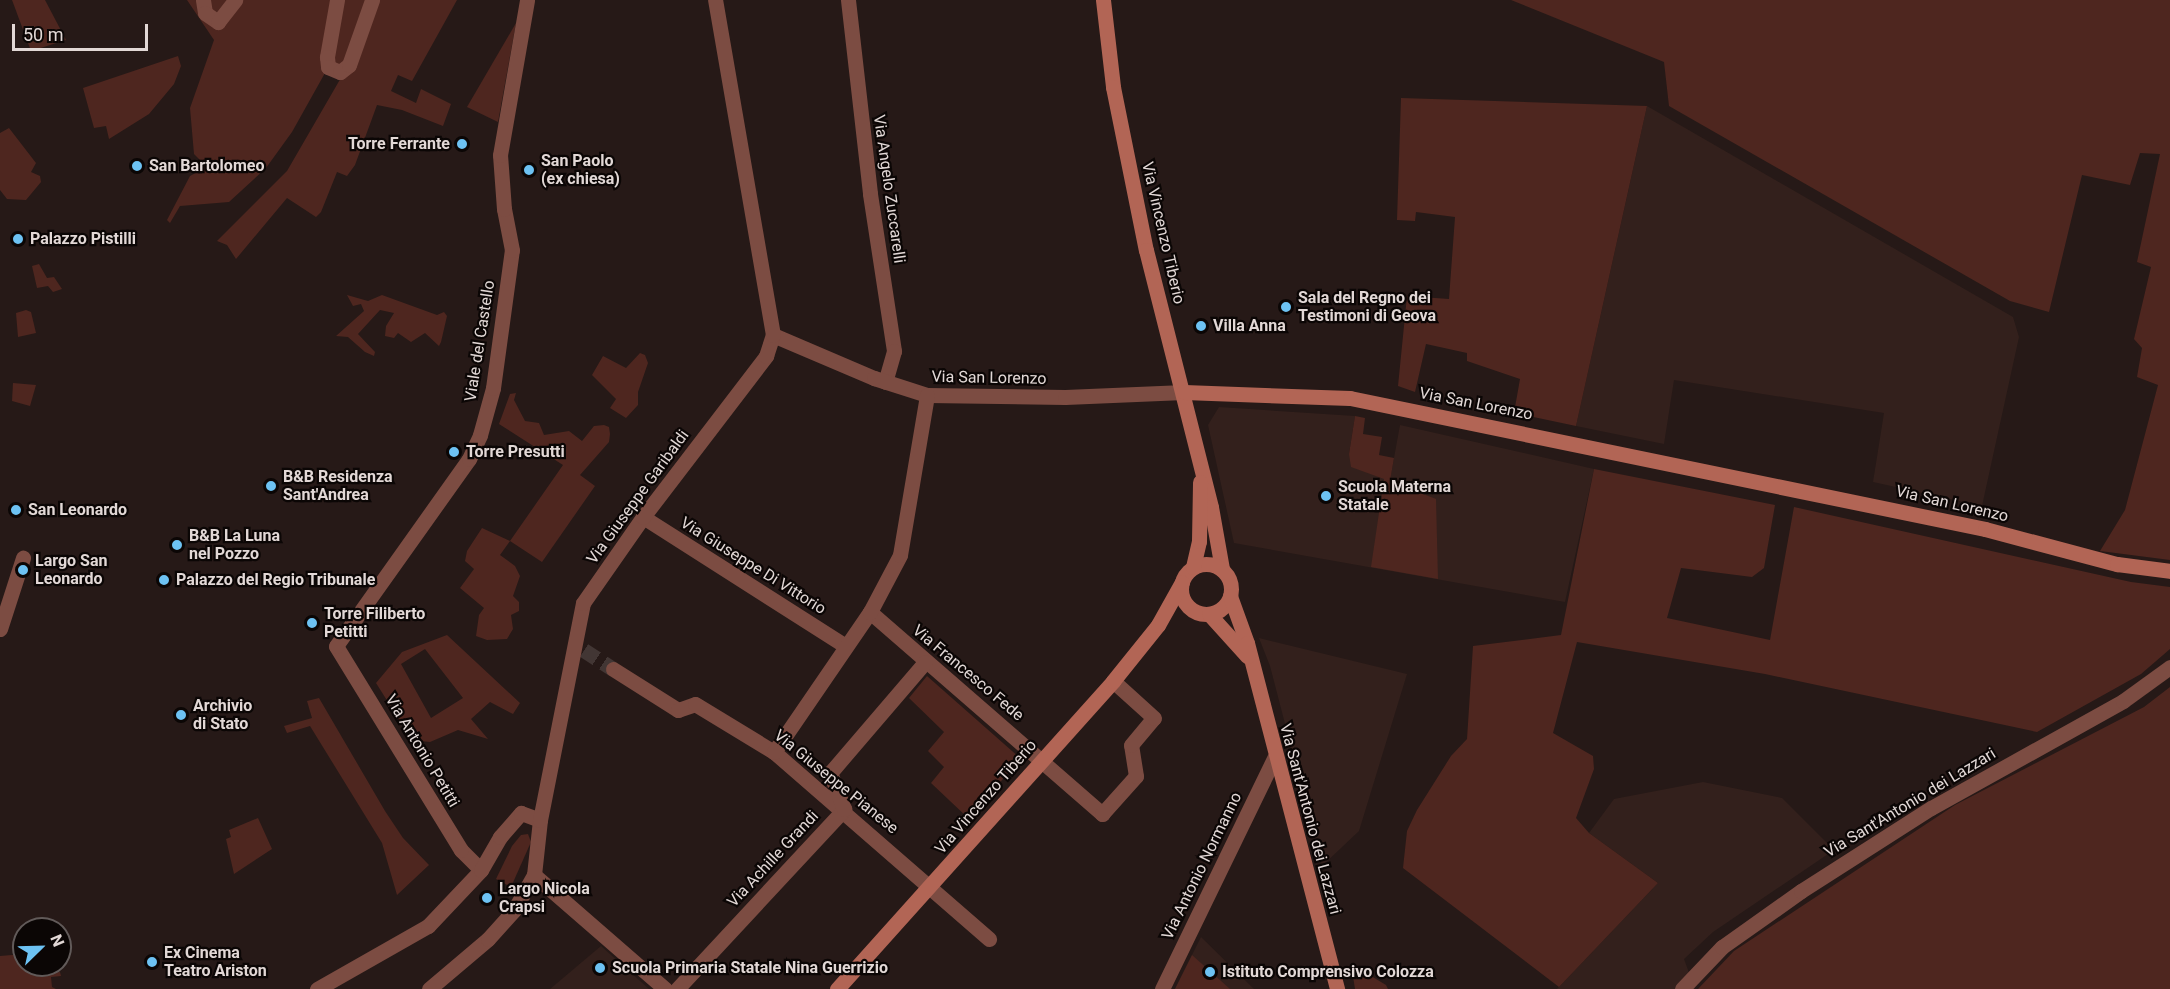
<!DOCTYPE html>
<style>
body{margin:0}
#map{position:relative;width:2170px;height:989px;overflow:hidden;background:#261917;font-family:Roboto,sans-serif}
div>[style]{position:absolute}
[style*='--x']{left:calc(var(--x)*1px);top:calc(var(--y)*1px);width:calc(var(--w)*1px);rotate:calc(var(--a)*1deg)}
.built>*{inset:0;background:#33201c}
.green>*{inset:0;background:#4e261f}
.street-tunnel>*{height:15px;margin-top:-7.5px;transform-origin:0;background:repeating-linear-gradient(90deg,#423634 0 15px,transparent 0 23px)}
.street>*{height:15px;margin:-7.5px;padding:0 7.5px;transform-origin:7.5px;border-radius:7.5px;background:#7c4c42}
.secondary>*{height:15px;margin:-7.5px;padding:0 7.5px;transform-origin:7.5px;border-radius:7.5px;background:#b26555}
.secondary>.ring{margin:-7.5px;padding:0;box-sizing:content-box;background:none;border:15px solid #b26555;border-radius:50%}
.dots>*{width:16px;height:16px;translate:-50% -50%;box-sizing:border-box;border:3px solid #0b0605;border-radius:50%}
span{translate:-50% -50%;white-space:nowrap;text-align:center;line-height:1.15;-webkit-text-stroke:4.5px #0b0605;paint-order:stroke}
.poi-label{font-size:16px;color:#e2d8d6;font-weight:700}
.right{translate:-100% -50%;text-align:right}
.left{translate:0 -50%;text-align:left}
.street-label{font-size:16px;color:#e2d8d6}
.north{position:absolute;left:12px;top:917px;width:60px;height:60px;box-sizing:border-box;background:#0b0605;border:2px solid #615a59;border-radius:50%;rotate:67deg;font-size:16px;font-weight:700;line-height:24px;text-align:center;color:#e2d8d6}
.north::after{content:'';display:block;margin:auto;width:21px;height:27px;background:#6dc2f3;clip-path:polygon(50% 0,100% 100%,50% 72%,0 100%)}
.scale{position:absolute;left:12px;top:24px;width:136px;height:27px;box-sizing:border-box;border:3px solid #e2d8d6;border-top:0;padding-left:8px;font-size:18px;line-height:21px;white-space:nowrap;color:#e2d8d6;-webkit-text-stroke:4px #0b0605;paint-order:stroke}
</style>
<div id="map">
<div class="built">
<div style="clip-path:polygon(1647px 106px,2013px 317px,2019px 337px,1982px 506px,1873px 482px,1884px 413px,1674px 380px,1664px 444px,1576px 426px)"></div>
<div style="clip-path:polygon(1219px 407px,1355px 416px,1349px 454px,1390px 480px,1400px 425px,1594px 469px,1565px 602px,1234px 543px,1208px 425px)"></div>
<div style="clip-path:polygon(1259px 638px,1407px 674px,1359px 831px,1322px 866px,1270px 666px)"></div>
<div style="clip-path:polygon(1703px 782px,1782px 798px,1834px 850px,1713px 932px,1684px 959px,1695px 989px,1557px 989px,1658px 883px,1589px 833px,1614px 799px)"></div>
<div style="clip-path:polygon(1201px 937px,1254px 989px,1175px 989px)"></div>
<div style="clip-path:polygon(601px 946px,649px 989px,550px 989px)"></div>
</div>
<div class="green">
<div style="clip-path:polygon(12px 0,45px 0,66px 40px,31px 51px)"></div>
<div style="clip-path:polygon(187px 0,457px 0,412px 81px,398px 75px,391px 91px,416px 103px,421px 89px,451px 104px,443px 126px,402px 110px,377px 105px,355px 165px,347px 176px,337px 172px,321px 212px,316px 217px,287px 198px,236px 259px,227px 245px,217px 241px,287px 171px,342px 76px,325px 73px,292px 132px,266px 168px,229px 202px,180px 206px,170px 223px,167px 220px,190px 176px,201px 170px,201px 161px,194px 154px,190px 108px,214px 40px)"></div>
<div style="clip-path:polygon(1511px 0,2170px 0,2170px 560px,2100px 551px,2125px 510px,2158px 385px,2137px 377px,2142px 348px,2134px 339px,2151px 267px,2137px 262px,2160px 154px,2140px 153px,2130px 185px,2082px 175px,2049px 312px,2010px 301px,1669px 106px,1664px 62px)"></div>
<div style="clip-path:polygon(516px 23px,498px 122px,467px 107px)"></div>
<div style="clip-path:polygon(178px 56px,181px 66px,174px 84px,149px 114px,109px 139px,106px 126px,94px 128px,83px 88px)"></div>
<div style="clip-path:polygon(1401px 98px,1647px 106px,1576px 426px,1514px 413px,1520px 379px,1467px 361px,1467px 353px,1426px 344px,1415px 392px,1398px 386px,1407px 296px,1449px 299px,1455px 217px,1416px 212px,1415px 221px,1397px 220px)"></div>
<div style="clip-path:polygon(9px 128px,36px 163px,31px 172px,40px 176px,41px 182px,26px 200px,7px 199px,0 190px,0 133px)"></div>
<div style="clip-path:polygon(39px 264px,47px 278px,54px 277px,62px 289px,53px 292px,48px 286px,37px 288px,32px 266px)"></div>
<div style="clip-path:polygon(347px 295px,368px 301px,382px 295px,437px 315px,444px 312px,447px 316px,441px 342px,439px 346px,425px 333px,411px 342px,398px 333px,394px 338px,385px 336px,386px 326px,394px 313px,380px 310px,358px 334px,375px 352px,374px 356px,365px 352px,348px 337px,336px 336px,364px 311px,361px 304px,353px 306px)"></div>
<div style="clip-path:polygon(26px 310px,31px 312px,36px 333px,18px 337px,16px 313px)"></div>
<div style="clip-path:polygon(640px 353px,645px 355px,648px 363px,638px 392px,638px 405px,626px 418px,610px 408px,616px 399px,592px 375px,603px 356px,626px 368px)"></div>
<div style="clip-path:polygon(13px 383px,36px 385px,30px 406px,12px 401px)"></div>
<div style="clip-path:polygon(516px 393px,514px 400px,525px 421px,539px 423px,544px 435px,569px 431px,582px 441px,594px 426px,604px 425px,609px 427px,610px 434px,609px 442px,580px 475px,595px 486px,542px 562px,510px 541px,500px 555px,515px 566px,520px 576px,513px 596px,519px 602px,519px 611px,511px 615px,513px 629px,507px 639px,487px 640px,476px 636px,479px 615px,484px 608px,460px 588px,474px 569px,465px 561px,467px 551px,482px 528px,510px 541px,563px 465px,499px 424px,510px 394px)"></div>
<div style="clip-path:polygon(1355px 416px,1365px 418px,1363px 434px,1382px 437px,1379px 455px,1394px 458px,1390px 481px,1436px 499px,1438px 579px,1371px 567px,1384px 479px,1351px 467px,1349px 454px)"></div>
<div style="clip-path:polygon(1594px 469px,1775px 505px,1764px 568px,1752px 577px,1681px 568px,1667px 618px,1770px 640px,1794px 507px,2131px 582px,2170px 587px,2170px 649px,2141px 674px,2037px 732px,1765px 674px,1577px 642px,1553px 733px,1593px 756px,1594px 769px,1576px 818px,1589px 833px,1658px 883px,1559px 987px,1403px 868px,1407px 831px,1417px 810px,1451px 756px,1467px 739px,1473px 646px,1561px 635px)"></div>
<div style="clip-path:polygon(evenodd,447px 635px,520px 703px,513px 714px,490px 702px,471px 719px,488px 739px,458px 730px,430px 742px,412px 740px,376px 683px,402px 652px,447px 635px,425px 649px,463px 698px,431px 718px,401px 664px,425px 649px)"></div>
<div style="clip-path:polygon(927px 676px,1021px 759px,968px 818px,931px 783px,944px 767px,928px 751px,944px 732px,909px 698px)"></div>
<div style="clip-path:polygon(2170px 687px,2170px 989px,1698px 989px,1734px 951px,1955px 805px,2144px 707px)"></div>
<div style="clip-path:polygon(319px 698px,385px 811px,403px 838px,429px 865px,397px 895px,382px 843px,310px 726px,287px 733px,284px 726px,312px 718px,307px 701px)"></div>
<div style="clip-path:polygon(258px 818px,272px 849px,234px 874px,226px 839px,231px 837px,229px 830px)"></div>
<div style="clip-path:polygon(528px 834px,531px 842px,511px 887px,496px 879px,512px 846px,521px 835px)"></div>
<div style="clip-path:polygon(24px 954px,24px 965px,49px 965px,52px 973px,60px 972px,61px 976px,51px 977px,52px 987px,56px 989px,0 989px,0 956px)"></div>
<div style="clip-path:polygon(1192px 955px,1230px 989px,1175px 989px)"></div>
<div style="clip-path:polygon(1351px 964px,1386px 985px,1388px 989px,1355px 989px)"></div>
</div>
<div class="street-tunnel">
<div style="--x:584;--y:650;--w:35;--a:33"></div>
</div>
<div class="street">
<div style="--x:203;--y:0;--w:13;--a:81"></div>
<div style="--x:205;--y:13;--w:16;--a:35"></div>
<div style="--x:218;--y:22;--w:28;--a:-52"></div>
<div style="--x:337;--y:0;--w:58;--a:100"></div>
<div style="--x:327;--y:57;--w:10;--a:84"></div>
<div style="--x:328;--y:67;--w:13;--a:23"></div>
<div style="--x:340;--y:72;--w:11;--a:-38"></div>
<div style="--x:349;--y:65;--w:69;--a:-70.5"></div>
<div style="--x:848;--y:0;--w:195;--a:83.5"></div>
<div style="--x:870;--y:194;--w:159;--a:81.3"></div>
<div style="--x:894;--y:351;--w:32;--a:106"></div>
<div style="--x:773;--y:335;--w:110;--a:23.1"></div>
<div style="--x:874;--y:378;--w:56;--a:17.8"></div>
<div style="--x:927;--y:395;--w:138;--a:0.8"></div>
<div style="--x:1065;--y:397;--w:119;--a:-2.4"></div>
<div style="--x:643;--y:517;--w:238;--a:32.5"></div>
<div style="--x:870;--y:612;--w:308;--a:41"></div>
<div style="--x:1102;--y:814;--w:51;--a:-48.2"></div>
<div style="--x:1136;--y:776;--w:31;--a:-99"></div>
<div style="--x:1131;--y:745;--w:35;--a:-50"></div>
<div style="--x:1154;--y:718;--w:55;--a:-137.9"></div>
<div style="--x:0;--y:629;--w:75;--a:-72.1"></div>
<div style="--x:613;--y:669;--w:77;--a:32.2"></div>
<div style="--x:678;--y:710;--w:18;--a:-19"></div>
<div style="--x:695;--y:704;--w:92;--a:31.3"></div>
<div style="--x:774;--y:752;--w:285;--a:41"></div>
<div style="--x:774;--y:752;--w:170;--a:-55.6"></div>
<div style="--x:870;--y:612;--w:64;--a:-62.2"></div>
<div style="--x:900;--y:555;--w:162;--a:-80.4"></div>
<div style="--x:481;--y:870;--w:28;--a:-135"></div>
<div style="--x:461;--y:850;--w:239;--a:-121.5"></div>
<div style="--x:336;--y:646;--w:229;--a:-54.6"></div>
<div style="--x:469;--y:459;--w:26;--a:-65"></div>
<div style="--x:480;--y:435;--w:49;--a:-74.5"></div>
<div style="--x:493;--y:388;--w:139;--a:-82.2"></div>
<div style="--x:512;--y:250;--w:42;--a:-101"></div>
<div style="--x:504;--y:209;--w:54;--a:-94.2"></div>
<div style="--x:500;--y:155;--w:157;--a:-80.1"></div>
<div style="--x:534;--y:875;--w:174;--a:41"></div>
<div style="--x:317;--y:989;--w:128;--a:-29.6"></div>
<div style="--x:428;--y:926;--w:77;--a:-46.6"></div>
<div style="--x:481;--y:870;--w:38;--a:-60"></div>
<div style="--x:500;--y:837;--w:32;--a:-49"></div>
<div style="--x:521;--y:813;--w:20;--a:20"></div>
<div style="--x:429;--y:989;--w:77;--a:-40.3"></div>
<div style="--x:488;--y:939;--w:39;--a:-48"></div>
<div style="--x:514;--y:910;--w:40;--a:-60.3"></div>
<div style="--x:534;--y:875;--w:55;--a:-83.8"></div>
<div style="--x:540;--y:820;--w:221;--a:-78.8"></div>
<div style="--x:583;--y:603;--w:105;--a:-55.1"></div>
<div style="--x:643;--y:517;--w:203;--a:-52.6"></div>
<div style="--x:766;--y:356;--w:22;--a:-72"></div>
<div style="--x:773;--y:335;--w:340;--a:-99.8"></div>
<div style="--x:677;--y:989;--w:246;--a:-47.1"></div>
<div style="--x:844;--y:809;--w:39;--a:-111"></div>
<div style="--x:830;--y:773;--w:146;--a:-49.4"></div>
<div style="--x:1162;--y:989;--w:257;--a:-64.1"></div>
<div style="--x:1682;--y:989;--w:58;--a:-46.4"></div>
<div style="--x:1722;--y:947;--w:97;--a:-35.3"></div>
<div style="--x:1801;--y:891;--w:154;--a:-32.6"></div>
<div style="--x:1931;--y:808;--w:220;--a:-29.1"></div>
<div style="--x:2123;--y:701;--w:58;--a:-35.9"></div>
</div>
<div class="secondary">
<div style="--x:1103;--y:0;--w:88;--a:83.4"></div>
<div style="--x:1113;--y:87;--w:166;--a:78.6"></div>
<div style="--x:1146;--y:250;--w:265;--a:75.8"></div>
<div style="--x:1211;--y:507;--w:63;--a:79.9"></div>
<div style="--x:1184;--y:392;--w:166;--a:2.1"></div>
<div style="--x:1350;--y:398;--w:648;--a:11.66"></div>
<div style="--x:1985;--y:529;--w:137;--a:14.9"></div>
<div style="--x:2117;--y:564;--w:53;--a:7.5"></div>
<div class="ring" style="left:1181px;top:564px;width:35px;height:35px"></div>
<div style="--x:1193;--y:567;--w:27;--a:-77"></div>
<div style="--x:1199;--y:541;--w:59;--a:-89"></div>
<div style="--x:1230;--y:596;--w:50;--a:70.1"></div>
<div style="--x:1247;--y:643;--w:358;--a:75.4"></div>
<div style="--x:1209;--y:614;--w:57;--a:47.9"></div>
<div style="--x:837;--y:989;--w:414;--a:-48.1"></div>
<div style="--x:1113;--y:681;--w:72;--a:-51.2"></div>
<div style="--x:1158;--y:625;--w:49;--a:-60.8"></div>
</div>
<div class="dots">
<div style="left:462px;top:144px;background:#6dc2f3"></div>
<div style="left:137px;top:166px;background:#6dc2f3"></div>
<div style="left:529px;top:170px;background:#6dc2f3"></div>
<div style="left:18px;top:239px;background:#6dc2f3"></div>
<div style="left:1286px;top:307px;background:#6dc2f3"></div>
<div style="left:1201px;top:326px;background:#6dc2f3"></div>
<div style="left:454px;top:452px;background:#6dc2f3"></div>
<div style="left:271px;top:486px;background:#6dc2f3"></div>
<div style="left:1326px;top:496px;background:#6dc2f3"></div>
<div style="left:16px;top:510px;background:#6dc2f3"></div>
<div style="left:177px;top:545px;background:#6dc2f3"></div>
<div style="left:23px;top:570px;background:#6dc2f3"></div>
<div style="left:164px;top:580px;background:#6dc2f3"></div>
<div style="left:312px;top:623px;background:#6dc2f3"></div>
<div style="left:181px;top:715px;background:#6dc2f3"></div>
<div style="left:487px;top:898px;background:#6dc2f3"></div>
<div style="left:152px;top:962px;background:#6dc2f3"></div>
<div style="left:600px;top:968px;background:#6dc2f3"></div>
<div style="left:1210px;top:972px;background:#6dc2f3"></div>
</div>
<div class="poi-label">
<span class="right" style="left:450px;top:144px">Torre Ferrante</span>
<span class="left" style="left:541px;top:170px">San Paolo<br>(ex chiesa)</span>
<span class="left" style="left:149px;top:166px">San Bartolomeo</span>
<span class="left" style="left:30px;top:239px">Palazzo Pistilli</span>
<span class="left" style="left:1298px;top:307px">Sala del Regno dei<br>Testimoni di Geova</span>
<span class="left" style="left:1213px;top:326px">Villa Anna</span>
<span class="left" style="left:466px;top:452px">Torre Presutti</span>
<span class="left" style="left:283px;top:486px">B&amp;B Residenza<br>Sant'Andrea</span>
<span class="left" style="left:1338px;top:496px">Scuola Materna<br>Statale</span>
<span class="left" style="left:28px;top:510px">San Leonardo</span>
<span class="left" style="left:189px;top:545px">B&amp;B La Luna<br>nel Pozzo</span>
<span class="left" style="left:35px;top:570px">Largo San<br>Leonardo</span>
<span class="left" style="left:176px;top:580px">Palazzo del Regio Tribunale</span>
<span class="left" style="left:324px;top:623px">Torre Filiberto<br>Petitti</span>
<span class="left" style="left:193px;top:715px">Archivio<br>di Stato</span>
<span class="left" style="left:499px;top:898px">Largo Nicola<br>Crapsi</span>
<span class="left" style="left:164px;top:962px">Ex Cinema<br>Teatro Ariston</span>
<span class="left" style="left:612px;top:968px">Scuola Primaria Statale Nina Guerrizio</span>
<span class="left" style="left:1222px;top:972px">Istituto Comprensivo Colozza</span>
</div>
<div class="street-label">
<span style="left:889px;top:189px;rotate:82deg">Via Angelo Zuccarelli</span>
<span style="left:1163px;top:233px;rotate:77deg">Via Vincenzo Tiberio</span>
<span style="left:480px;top:341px;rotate:-81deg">Viale del Castello</span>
<span style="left:989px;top:378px;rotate:1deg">Via San Lorenzo</span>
<span style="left:1476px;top:404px;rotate:11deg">Via San Lorenzo</span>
<span style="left:638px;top:497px;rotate:-54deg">Via Giuseppe Garibaldi</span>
<span style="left:1952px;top:504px;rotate:13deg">Via San Lorenzo</span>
<span style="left:753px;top:566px;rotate:32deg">Via Giuseppe Di Vittorio</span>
<span style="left:968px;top:673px;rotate:40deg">Via Francesco Fede</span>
<span style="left:422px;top:751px;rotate:59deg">Via Antonio Petitti</span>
<span style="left:836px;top:782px;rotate:39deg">Via Giuseppe Pianese</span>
<span style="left:986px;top:797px;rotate:-49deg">Via Vincenzo Tiberio</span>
<span style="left:1910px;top:803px;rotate:-31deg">Via Sant'Antonio dei Lazzari</span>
<span style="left:1310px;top:819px;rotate:75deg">Via Sant'Antonio dei Lazzari</span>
<span style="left:773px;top:859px;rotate:-47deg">Via Achille Grandi</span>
<span style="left:1202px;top:866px;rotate:-64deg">Via Antonio Normanno</span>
</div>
<div class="north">N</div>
<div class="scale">50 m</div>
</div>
